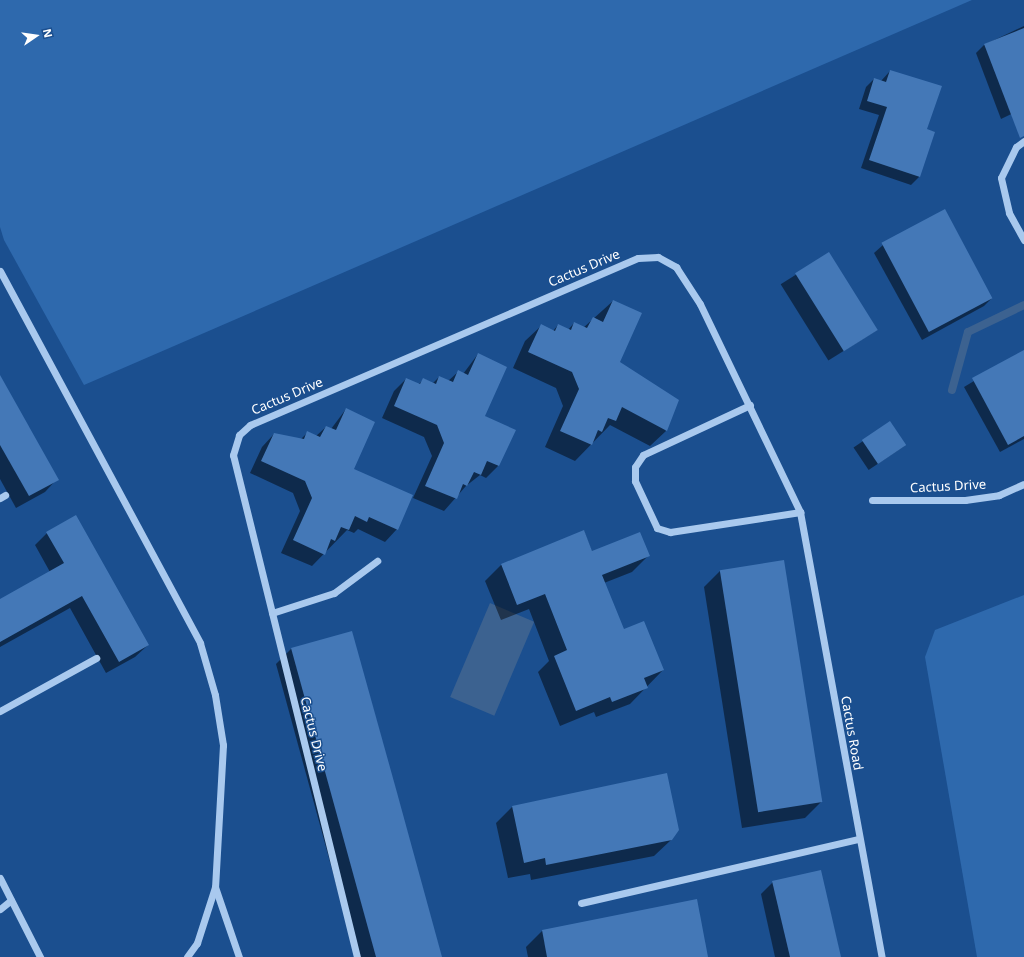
<!DOCTYPE html>
<style>
body{margin:0}
#map{position:relative;width:1024px;height:957px;overflow:hidden;background:#1b4f8f;font-family:"Noto Sans",sans-serif}
div>[style]{position:absolute}
[style*='--x']{left:calc(var(--x)*1px);top:calc(var(--y)*1px);width:calc(var(--w)*1px);rotate:calc(var(--a)*1deg)}
.green>*{inset:0;background:#2e69ad}
.water>*{inset:0;background:#3c6290;transform-origin:0 0}
.shadow>*{inset:0;background:#0007;transform-origin:0 0}
.stream>*{height:8px;margin:-4px;padding:0 4px;transform-origin:4px;border-radius:4px;background:#3c6290}
.building>*{inset:0;background:#4478b7;transform-origin:0 0}
.minor>*{height:7px;margin:-3.5px;padding:0 3.5px;transform-origin:3.5px;border-radius:3.5px;background:#a9c9ee}
span{translate:-50% -50%;white-space:nowrap;text-align:center;line-height:1.15;-webkit-text-stroke:3px #1b4f8f;paint-order:stroke}
.street-label{font-size:13px;color:#fff}
.north{position:absolute;left:16px;top:16px;width:40px;height:40px;-webkit-text-stroke:3px #1b4f8f;paint-order:stroke;rotate:77deg;font-size:11px;font-weight:700;line-height:16px;text-align:center;color:#fff}
.north::after{content:'';display:block;margin:auto;width:14px;height:18px;background:#fff;clip-path:polygon(50% 0,100% 100%,50% 72%,0 100%)}
</style>
<div id="map">
<div class="green">
<div style="clip-path:polygon(0 0,972px 0,84px 385px,4px 240px,0 227px)"></div>
<div style="clip-path:polygon(1024px 595px,1024px 957px,977px 957px,925px 657px,935px 630px)"></div>
</div>
<div class="water">
<div style="left:490px;top:603px;width:48px;height:102px;rotate:23deg"></div>
</div>
<div class="shadow">
<div style="clip-path:polygon(1024px 26px,1024px 108px,1001px 119px,976px 53px,984px 45px)"></div>
<div style="clip-path:polygon(890px 71px,926px 130px,934px 132px,919px 177px,911px 185px,861px 168px,879px 115px,859px 109px,866px 87px,874px 79px,881px 81px)"></div>
<div style="clip-path:polygon(883px 245px,992px 298px,984px 306px,922px 340px,874px 253px)"></div>
<div style="left:829px;top:254px;width:90px;height:57px;rotate:58deg"></div>
<div style="clip-path:polygon(613px 301px,619px 362px,666px 431px,650px 446px,610px 425px,575px 461px,545px 447px,563px 406px,556px 388px,513px 368px,525px 341px,541px 326px,553px 331px,558px 325px,568px 330px,574px 323px,583px 328px)"></div>
<div style="clip-path:polygon(1024px 351px,1024px 439px,1000px 452px,964px 387px)"></div>
<div style="clip-path:polygon(478px 354px,484px 416px,514px 431px,498px 466px,486px 478px,480px 475px,466px 486px,444px 511px,413px 498px,432px 456px,424px 437px,382px 418px,394px 391px,406px 379px,418px 385px,424px 379px,433px 383px,439px 377px,448px 381px,458px 372px,463px 374px)"></div>
<div style="clip-path:polygon(0 377px,57px 479px,45px 492px,16px 508px,0 479px)"></div>
<div style="clip-path:polygon(346px 409px,353px 469px,397px 529px,385px 542px,358px 529px,354px 533px,347px 530px,312px 566px,281px 553px,300px 511px,293px 493px,250px 473px,262px 447px,274px 434px,301px 439px,308px 432px,316px 436px,326px 427px,331px 429px)"></div>
<div style="left:890px;top:423px;width:27px;height:44px;rotate:56deg"></div>
<div style="clip-path:polygon(584px 531px,592px 552px,648px 556px,632px 572px,604px 583px,623px 630px,663px 670px,630px 704px,596px 717px,594px 712px,560px 726px,538px 672px,549px 661px,529px 609px,501px 620px,485px 581px,501px 565px)"></div>
<div style="clip-path:polygon(47px 533px,148px 645px,135px 657px,106px 673px,70px 608px,0 647px,0 600px,50px 572px,35px 545px)"></div>
<div style="clip-path:polygon(720px 571px,821px 802px,805px 818px,742px 828px,704px 587px)"></div>
<div style="clip-path:polygon(292px 648px,441px 957px,356px 957px,276px 664px)"></div>
<div style="clip-path:polygon(666px 775px,671px 840px,654px 856px,531px 880px,530px 874px,508px 878px,496px 823px,512px 807px)"></div>
<div style="clip-path:polygon(773px 882px,840px 957px,775px 957px,761px 894px)"></div>
<div style="clip-path:polygon(696px 900px,707px 957px,528px 957px,526px 947px,542px 931px)"></div>
</div>
<div class="stream">
<div style="--x:952;--y:390;--w:60;--a:-74.6"></div>
<div style="--x:968;--y:332;--w:62;--a:-25.7"></div>
</div>
<div class="building">
<div style="clip-path:polygon(1024px 28px,1024px 136px,1020px 138px,984px 44px)"></div>
<div style="clip-path:polygon(890px 70px,942px 86px,927px 129px,935px 132px,920px 177px,869px 160px,887px 107px,867px 101px,874px 78px,886px 82px)"></div>
<div style="left:945px;top:209px;width:101px;height:72px;rotate:62deg"></div>
<div style="left:829px;top:252px;width:92px;height:40px;rotate:58deg"></div>
<div style="clip-path:polygon(613px 300px,642px 313px,620px 362px,679px 400px,667px 431px,622px 407px,616px 421px,608px 418px,602px 432px,598px 430px,592px 445px,560px 431px,579px 389px,572px 372px,528px 352px,541px 324px,555px 331px,558px 324px,571px 330px,574px 322px,587px 328px,593px 317px,603px 322px)"></div>
<div style="clip-path:polygon(1024px 350px,1024px 436px,1008px 445px,972px 378px)"></div>
<div style="clip-path:polygon(478px 353px,507px 367px,485px 416px,516px 430px,499px 466px,487px 461px,481px 475px,474px 472px,467px 486px,463px 484px,457px 499px,425px 486px,444px 443px,437px 425px,394px 406px,406px 378px,420px 384px,423px 378px,436px 384px,439px 376px,453px 382px,458px 370px,468px 375px)"></div>
<div style="clip-path:polygon(0 375px,59px 480px,29px 496px,0 445px)"></div>
<div style="clip-path:polygon(346px 408px,375px 422px,354px 469px,413px 495px,398px 530px,369px 517px,367px 522px,355px 516px,349px 530px,341px 527px,335px 541px,331px 539px,325px 555px,293px 540px,312px 498px,305px 481px,261px 461px,274px 433px,304px 439px,307px 431px,320px 437px,326px 426px,336px 430px)"></div>
<div style="left:890px;top:421px;width:29px;height:34px;rotate:56deg"></div>
<div style="clip-path:polygon(76px 515px,149px 645px,119px 662px,82px 596px,0 642px,0 599px,64px 563px,46px 532px)"></div>
<div style="clip-path:polygon(584px 530px,592px 551px,640px 532px,650px 556px,602px 575px,624px 629px,644px 621px,664px 670px,644px 678px,648px 688px,612px 702px,610px 697px,576px 711px,554px 656px,567px 650px,545px 594px,517px 605px,501px 564px)"></div>
<div style="left:784px;top:560px;width:245px;height:65px;rotate:81deg"></div>
<div style="clip-path:polygon(352px 631px,396px 789px,442px 957px,376px 957px,291px 648px)"></div>
<div style="clip-path:polygon(667px 773px,679px 830px,672px 840px,546px 865px,545px 858px,524px 863px,512px 806px)"></div>
<div style="clip-path:polygon(821px 870px,841px 957px,790px 957px,772px 881px)"></div>
<div style="clip-path:polygon(697px 899px,708px 957px,547px 957px,542px 930px)"></div>
</div>
<div class="minor">
<div style="--x:1024;--y:141;--w:10;--a:143"></div>
<div style="--x:1016;--y:147;--w:34;--a:116"></div>
<div style="--x:1001;--y:178;--w:36;--a:77"></div>
<div style="--x:1009;--y:213;--w:31;--a:61"></div>
<div style="--x:0;--y:271;--w:422;--a:61.7"></div>
<div style="--x:200;--y:643;--w:54;--a:73.9"></div>
<div style="--x:215;--y:695;--w:51;--a:80.9"></div>
<div style="--x:223;--y:745;--w:142;--a:93.2"></div>
<div style="--x:215;--y:887;--w:59;--a:107.8"></div>
<div style="--x:197;--y:943;--w:17;--a:126"></div>
<div style="--x:750;--y:405;--w:118;--a:155"></div>
<div style="--x:643;--y:455;--w:14;--a:124"></div>
<div style="--x:635;--y:467;--w:14;--a:90"></div>
<div style="--x:635;--y:481;--w:52;--a:64.9"></div>
<div style="--x:657;--y:528;--w:14;--a:17"></div>
<div style="--x:670;--y:532;--w:132;--a:-8.7"></div>
<div style="--x:0;--y:498;--w:6;--a:-31"></div>
<div style="--x:872;--y:500;--w:93;--a:0"></div>
<div style="--x:965;--y:500;--w:34;--a:-8"></div>
<div style="--x:999;--y:495;--w:27;--a:-24"></div>
<div style="--x:272;--y:613;--w:65;--a:-17.9"></div>
<div style="--x:334;--y:593;--w:54;--a:-36.7"></div>
<div style="--x:0;--y:711;--w:110;--a:-28.9"></div>
<div style="--x:0;--y:878;--w:89;--a:63.1"></div>
<div style="--x:215;--y:887;--w:74;--a:71.1"></div>
<div style="--x:581;--y:903;--w:285;--a:-13"></div>
<div style="--x:0;--y:909;--w:14;--a:-39"></div>
<div style="--x:357;--y:957;--w:517;--a:-103.87"></div>
<div style="--x:233;--y:455;--w:21;--a:-73"></div>
<div style="--x:239;--y:435;--w:15;--a:-42"></div>
<div style="--x:250;--y:425;--w:422;--a:-23.3"></div>
<div style="--x:638;--y:258;--w:20;--a:-3"></div>
<div style="--x:658;--y:257;--w:21;--a:29"></div>
<div style="--x:676;--y:267;--w:44;--a:57"></div>
<div style="--x:700;--y:304;--w:231;--a:64.3"></div>
<div style="--x:800;--y:512;--w:452;--a:79.6"></div>
</div>
<div class="street-label">
<span style="left:584px;top:268px;rotate:-23deg">Cactus Drive</span>
<span style="left:287px;top:396px;rotate:-23deg">Cactus Drive</span>
<span style="left:948px;top:486px;rotate:-3deg">Cactus Drive</span>
<span style="left:852px;top:733px;rotate:80deg">Cactus Road</span>
<span style="left:314px;top:734px;rotate:76deg">Cactus Drive</span>
</div>
<div class="north">N</div>
</div>
